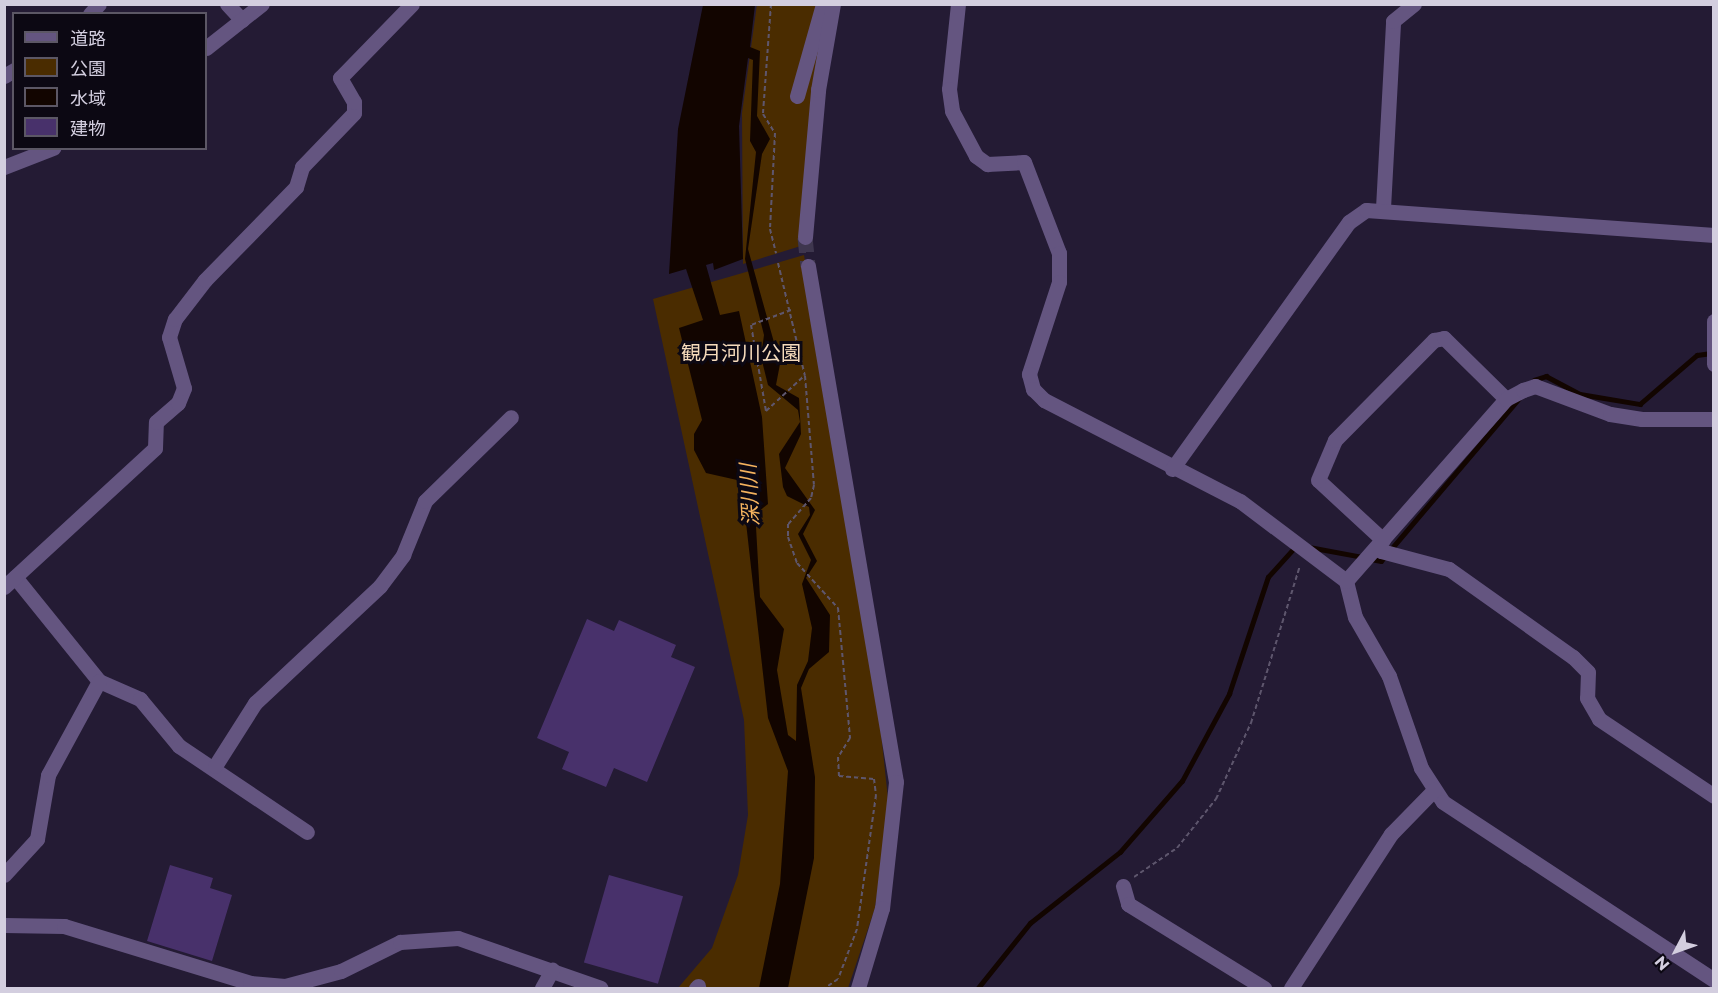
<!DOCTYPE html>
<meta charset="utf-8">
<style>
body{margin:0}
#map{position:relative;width:1718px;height:993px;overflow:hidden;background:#241b34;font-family:Montserrat,"Noto Sans JP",sans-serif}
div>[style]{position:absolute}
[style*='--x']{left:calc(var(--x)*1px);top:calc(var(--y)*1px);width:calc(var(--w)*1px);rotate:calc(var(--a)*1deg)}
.green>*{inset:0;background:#4a2c00}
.water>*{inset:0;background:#120500}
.stream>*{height:4.5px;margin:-2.25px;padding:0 2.25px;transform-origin:2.25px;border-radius:2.25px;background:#120500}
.building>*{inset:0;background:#48316b;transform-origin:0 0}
.minor-tunnel>*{height:15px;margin-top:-7.5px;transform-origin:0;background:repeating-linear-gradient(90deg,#3e364e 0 15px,transparent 0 23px)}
.path>*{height:2px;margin-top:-1px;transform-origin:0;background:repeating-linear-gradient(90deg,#5e566d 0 4.5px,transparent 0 7.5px)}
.minor>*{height:15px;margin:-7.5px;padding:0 7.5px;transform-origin:7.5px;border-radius:7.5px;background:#645580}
span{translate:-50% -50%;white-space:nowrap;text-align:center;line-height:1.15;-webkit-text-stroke:6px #0c0813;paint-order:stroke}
.park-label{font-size:20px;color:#f5dabb}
.water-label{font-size:21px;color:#f4b25e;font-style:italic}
.frame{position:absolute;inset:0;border:6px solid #d3cedf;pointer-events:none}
.legend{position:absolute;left:12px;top:12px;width:195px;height:138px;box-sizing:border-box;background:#0c0813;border:2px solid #5c5765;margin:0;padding:8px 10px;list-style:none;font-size:18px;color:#d3cedf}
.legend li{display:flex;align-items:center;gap:12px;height:30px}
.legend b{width:30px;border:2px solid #5c5765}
.north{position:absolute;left:1646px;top:921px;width:60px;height:60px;-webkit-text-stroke:4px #0c0813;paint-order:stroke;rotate:229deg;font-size:16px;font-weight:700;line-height:24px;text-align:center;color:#d3cedf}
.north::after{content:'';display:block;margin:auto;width:21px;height:27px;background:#d3cedf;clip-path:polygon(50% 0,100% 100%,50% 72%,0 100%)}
</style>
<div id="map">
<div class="green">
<div style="clip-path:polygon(757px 4px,829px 5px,804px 245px,743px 264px,742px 113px)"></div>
<div style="clip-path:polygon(804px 255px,873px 659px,889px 808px,875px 908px,848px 988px,678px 988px,712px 948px,738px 875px,748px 815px,744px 720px,653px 299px)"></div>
</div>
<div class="water">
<div style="clip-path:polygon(evenodd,703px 5px,755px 5px,750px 47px,760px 51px,757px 116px,770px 139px,762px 154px,748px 249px,780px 364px,776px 385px,799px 398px,801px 434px,785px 468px,815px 510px,803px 534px,817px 561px,806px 578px,830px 615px,829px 652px,809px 669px,801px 688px,815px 777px,814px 858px,788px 988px,759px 988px,780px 884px,788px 771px,768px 718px,742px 487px,737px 480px,706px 473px,694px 450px,694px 434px,702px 420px,679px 328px,703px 320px,686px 269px,669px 274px,678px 129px,703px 5px,748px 58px,753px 60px,750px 141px,756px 152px,745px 259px,764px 335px,761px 357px,768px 385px,798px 410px,800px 422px,779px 454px,783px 487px,787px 496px,809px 507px,810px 515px,798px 534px,811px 560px,802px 584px,812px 628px,808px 661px,797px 685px,796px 741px,788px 735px,777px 670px,784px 629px,760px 597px,756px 527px,758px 512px,768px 504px,762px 417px,739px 311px,720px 315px,706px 265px,713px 263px,714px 270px,743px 259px,739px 126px,748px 58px)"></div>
</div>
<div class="stream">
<div style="--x:1534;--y:380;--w:13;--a:-18"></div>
<div style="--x:1546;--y:376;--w:38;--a:28"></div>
<div style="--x:1580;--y:394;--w:61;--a:9.5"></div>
<div style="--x:1640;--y:404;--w:75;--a:-40.7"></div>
<div style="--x:1697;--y:355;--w:14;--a:-8"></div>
<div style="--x:1309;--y:547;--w:55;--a:10.5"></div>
<div style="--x:1371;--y:559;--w:10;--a:11"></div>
<div style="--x:1381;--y:561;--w:215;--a:-49.7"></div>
<div style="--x:978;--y:988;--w:83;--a:-51.3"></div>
<div style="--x:1030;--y:923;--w:115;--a:-38.3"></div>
<div style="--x:1120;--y:852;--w:94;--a:-48.9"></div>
<div style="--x:1182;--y:781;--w:99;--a:-61.6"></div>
<div style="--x:1229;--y:694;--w:123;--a:-71.6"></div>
<div style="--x:1268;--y:577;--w:40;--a:-48"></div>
</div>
<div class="building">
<div style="clip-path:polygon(587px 619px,614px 631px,619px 620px,676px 645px,671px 657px,695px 667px,647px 782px,614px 768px,606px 787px,562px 769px,569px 752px,537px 738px)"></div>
<div style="clip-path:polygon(170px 865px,213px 878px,210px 888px,232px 895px,212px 961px,147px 941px)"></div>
<div style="left:609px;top:875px;width:77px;height:91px;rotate:16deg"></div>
</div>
<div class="minor-tunnel">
<div style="--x:805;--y:237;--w:29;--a:84"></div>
</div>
<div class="path">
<div style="--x:771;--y:4;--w:110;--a:94.2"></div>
<div style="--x:763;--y:114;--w:22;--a:58"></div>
<div style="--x:775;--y:133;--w:96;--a:93"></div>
<div style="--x:770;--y:229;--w:25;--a:76"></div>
<div style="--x:778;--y:263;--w:116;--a:76.6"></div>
<div style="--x:805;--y:376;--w:109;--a:85.3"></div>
<div style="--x:814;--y:485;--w:13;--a:103"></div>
<div style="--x:811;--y:498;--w:35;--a:131"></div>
<div style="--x:788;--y:524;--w:13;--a:90"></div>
<div style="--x:788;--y:537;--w:28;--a:71"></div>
<div style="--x:797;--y:563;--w:61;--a:47.7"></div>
<div style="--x:838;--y:608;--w:131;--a:84.7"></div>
<div style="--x:850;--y:738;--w:22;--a:122"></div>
<div style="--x:838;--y:757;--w:19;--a:87"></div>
<div style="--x:839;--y:776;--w:35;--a:5"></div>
<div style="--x:874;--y:779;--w:16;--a:83"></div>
<div style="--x:876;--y:795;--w:135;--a:98.1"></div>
<div style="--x:857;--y:929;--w:53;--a:110.8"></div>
<div style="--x:838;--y:979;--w:16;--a:145"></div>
<div style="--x:791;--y:310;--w:43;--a:159.4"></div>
<div style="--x:751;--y:325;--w:87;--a:80.1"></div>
<div style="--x:766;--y:411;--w:52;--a:-42.6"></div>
<div style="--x:1134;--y:877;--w:52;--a:-34"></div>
<div style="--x:1177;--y:848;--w:63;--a:-51.5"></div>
<div style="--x:1216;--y:799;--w:84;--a:-65.3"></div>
<div style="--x:1251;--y:723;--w:164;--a:-72.7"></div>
</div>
<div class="minor">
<div style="--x:227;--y:4;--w:22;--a:47"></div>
<div style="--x:958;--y:4;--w:85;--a:96"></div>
<div style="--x:949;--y:89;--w:22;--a:82"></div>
<div style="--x:952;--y:111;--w:51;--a:61.9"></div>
<div style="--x:976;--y:156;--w:14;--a:36"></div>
<div style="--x:987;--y:164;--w:37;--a:-3"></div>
<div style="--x:1024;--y:162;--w:97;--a:69"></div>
<div style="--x:1059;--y:253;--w:29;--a:90"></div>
<div style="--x:1059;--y:282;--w:97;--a:108.1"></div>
<div style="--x:1029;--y:374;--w:16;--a:75"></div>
<div style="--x:1033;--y:389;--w:16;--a:45"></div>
<div style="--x:1044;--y:400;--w:220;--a:27.3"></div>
<div style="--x:1240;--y:501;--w:133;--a:37"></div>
<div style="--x:1346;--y:581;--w:37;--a:76"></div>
<div style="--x:1355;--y:617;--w:68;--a:60"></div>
<div style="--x:1389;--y:676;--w:97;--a:70.8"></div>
<div style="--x:1421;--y:768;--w:40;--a:57.1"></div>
<div style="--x:1443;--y:802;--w:324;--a:33.3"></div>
<div style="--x:90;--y:14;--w:13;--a:-48"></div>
<div style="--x:206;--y:48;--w:71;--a:-38.2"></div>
<div style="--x:4;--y:76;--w:12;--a:-31"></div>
<div style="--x:797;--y:96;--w:96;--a:-74.2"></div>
<div style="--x:4;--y:167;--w:53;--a:-21.2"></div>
<div style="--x:1383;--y:208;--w:187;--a:-86.9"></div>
<div style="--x:1393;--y:21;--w:27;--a:-39"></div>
<div style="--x:805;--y:237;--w:148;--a:-84.9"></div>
<div style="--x:818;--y:90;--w:87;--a:-80.1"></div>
<div style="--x:808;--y:266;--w:523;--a:80.32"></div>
<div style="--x:896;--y:782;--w:127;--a:96.3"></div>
<div style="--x:882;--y:908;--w:84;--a:106.7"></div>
<div style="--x:1714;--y:321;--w:43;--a:90"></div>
<div style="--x:1172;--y:469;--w:304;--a:-54.4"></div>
<div style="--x:1349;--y:222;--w:21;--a:-35"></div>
<div style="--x:1366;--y:210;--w:349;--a:4.1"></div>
<div style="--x:1383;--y:540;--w:88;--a:-137.3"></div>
<div style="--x:1318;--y:480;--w:43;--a:-67"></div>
<div style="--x:1335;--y:440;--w:141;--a:-45.3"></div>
<div style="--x:1434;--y:340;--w:10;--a:-11"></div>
<div style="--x:1444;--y:338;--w:87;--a:44.5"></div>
<div style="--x:1379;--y:545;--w:6;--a:72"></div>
<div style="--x:1381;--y:551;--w:70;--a:14.8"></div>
<div style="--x:1449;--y:569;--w:152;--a:35.4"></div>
<div style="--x:1573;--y:657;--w:21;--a:45"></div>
<div style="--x:1588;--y:672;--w:26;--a:92"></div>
<div style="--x:1587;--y:698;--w:24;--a:60"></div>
<div style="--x:1599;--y:719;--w:138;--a:33.8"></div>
<div style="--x:15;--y:577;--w:134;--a:51.1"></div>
<div style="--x:99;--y:681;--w:45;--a:23.7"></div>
<div style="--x:140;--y:699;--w:61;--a:50.3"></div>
<div style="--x:179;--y:746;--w:154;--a:33.9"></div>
<div style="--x:1346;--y:581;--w:242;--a:-48.7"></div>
<div style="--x:1506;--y:399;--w:19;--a:-28"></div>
<div style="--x:1523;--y:390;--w:13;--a:-18"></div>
<div style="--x:1535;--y:386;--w:80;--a:20.5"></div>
<div style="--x:1610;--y:414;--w:32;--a:9"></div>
<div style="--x:1642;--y:419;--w:72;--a:0"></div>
<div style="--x:4;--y:587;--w:205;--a:-42.6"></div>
<div style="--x:155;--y:448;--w:26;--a:-88"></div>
<div style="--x:156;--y:422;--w:29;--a:-41"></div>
<div style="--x:178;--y:403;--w:16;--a:-68"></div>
<div style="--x:184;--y:388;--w:53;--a:-106.4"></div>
<div style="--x:169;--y:337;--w:19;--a:-72"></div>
<div style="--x:175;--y:319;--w:49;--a:-52.4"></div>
<div style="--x:205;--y:280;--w:130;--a:-45.6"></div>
<div style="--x:296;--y:187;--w:21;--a:-73"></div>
<div style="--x:302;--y:167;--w:75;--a:-46.1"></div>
<div style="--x:354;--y:113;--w:11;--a:-90"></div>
<div style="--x:354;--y:102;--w:28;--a:-120"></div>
<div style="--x:340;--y:78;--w:103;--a:-45.8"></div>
<div style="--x:215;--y:766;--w:75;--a:-57.6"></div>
<div style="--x:255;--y:703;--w:171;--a:-43.1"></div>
<div style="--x:380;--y:586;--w:39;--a:-53"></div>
<div style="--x:403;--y:555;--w:58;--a:-67.8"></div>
<div style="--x:425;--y:501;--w:120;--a:-44.3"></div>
<div style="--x:4;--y:875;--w:49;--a:-47.5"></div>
<div style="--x:37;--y:839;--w:65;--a:-80.2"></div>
<div style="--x:48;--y:775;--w:107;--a:-61.5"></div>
<div style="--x:1123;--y:886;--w:19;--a:74"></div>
<div style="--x:1128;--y:904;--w:160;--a:31.7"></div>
<div style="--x:4;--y:925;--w:60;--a:1"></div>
<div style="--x:64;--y:926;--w:195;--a:17"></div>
<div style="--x:250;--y:983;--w:35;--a:5"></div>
<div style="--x:285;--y:986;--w:58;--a:-15"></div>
<div style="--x:341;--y:971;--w:66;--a:-26.2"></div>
<div style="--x:400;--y:942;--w:58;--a:-3.9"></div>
<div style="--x:458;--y:938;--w:151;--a:19.3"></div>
<div style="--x:542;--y:988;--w:21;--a:-61"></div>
<div style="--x:696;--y:988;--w:3;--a:-45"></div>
<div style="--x:1291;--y:988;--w:184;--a:-57"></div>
<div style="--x:1391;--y:834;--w:62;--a:-45.7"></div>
</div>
<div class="park-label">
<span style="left:741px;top:353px">観月河川公園</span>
</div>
<div class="water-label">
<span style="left:750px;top:495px;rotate:-93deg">深川川</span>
</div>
<div class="frame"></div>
<ul class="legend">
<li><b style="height:8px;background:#645580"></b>道路</li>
<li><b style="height:16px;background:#4a2c00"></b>公園</li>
<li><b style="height:16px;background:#120500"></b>水域</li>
<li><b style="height:16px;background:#48316b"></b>建物</li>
</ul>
<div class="north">N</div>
</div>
